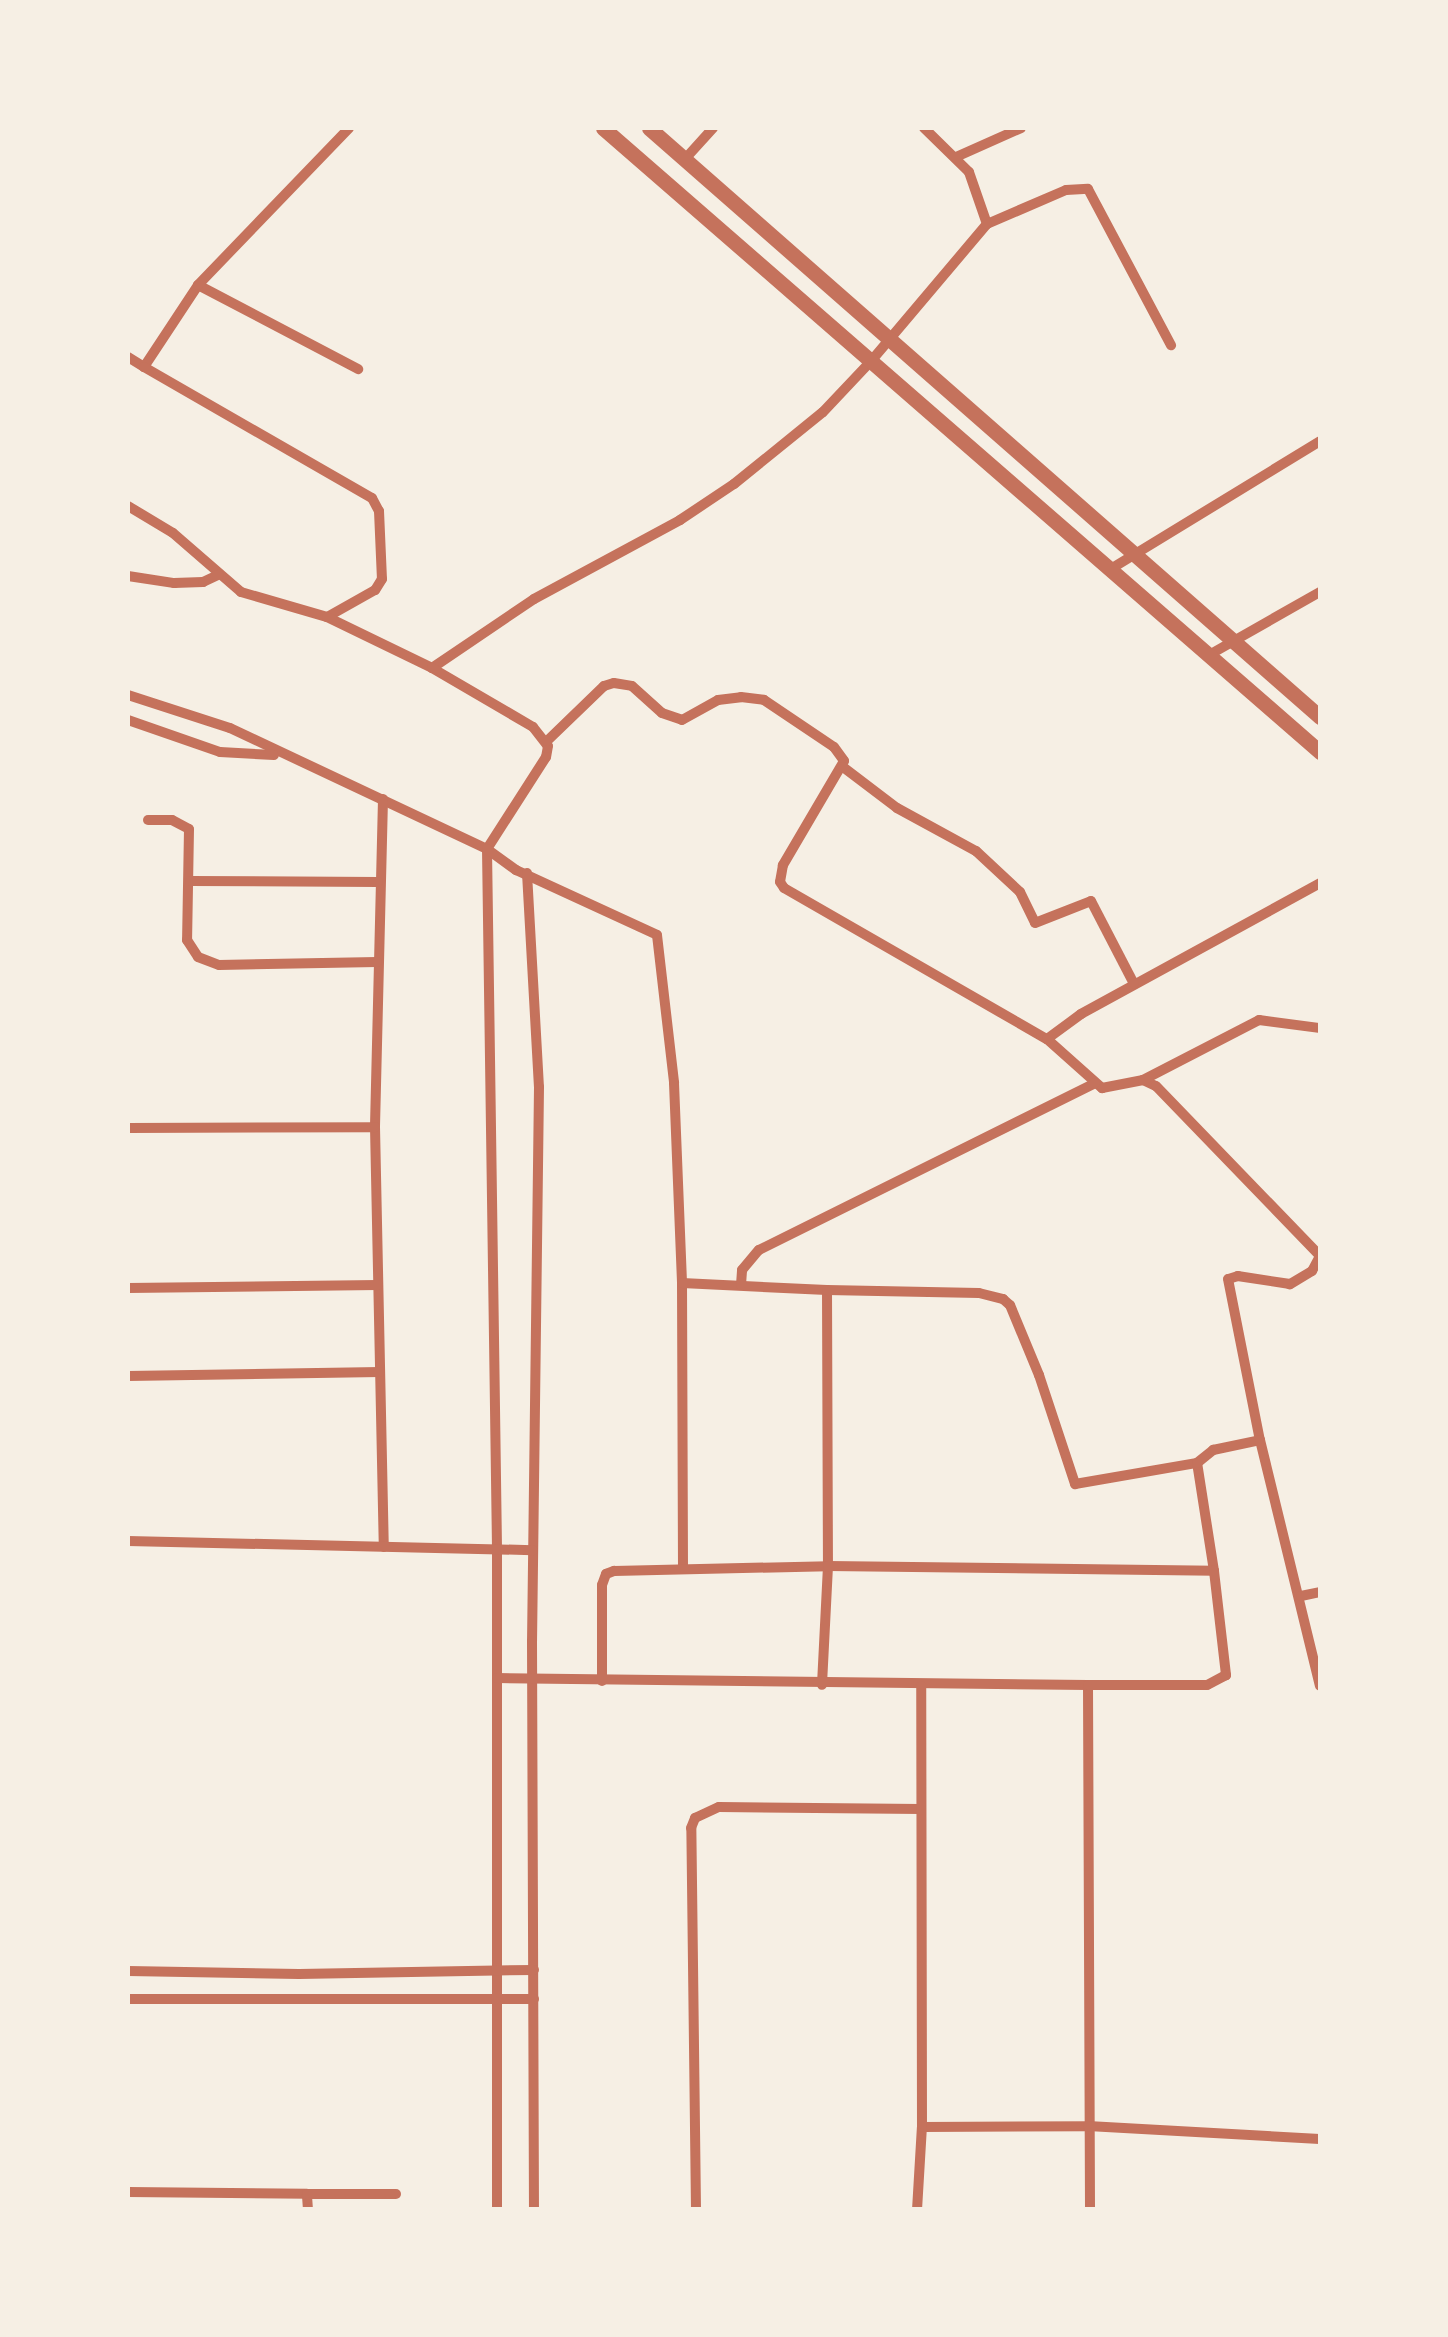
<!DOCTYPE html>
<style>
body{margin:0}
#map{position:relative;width:1448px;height:2337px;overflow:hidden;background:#f6efe4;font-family:Rubik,sans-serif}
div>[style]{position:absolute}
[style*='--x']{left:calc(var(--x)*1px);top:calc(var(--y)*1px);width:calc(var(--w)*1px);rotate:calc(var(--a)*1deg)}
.minor>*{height:10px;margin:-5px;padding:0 5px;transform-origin:5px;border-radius:5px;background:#c5725c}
.tertiary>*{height:15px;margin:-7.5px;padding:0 7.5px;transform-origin:7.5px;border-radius:7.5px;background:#c5725c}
span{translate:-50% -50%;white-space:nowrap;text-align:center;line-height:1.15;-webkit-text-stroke:10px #f6efe4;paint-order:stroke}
.frame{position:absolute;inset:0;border:130px solid #f6efe4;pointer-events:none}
</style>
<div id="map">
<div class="minor">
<div style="--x:956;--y:157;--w:71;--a:-24"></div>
<div style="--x:685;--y:159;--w:42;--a:-47.9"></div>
<div style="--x:987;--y:224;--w:86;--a:-23.3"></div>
<div style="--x:1066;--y:190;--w:22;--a:-3"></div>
<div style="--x:1088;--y:189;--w:177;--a:62"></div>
<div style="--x:198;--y:285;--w:181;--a:27.7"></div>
<div style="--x:128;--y:357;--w:19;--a:32"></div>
<div style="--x:144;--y:367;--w:98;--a:-56.6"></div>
<div style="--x:198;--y:285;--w:218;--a:-46.1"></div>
<div style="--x:144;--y:367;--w:263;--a:29.9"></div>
<div style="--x:372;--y:498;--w:15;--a:62"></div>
<div style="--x:379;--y:511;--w:68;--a:87.5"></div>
<div style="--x:382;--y:579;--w:13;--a:122"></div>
<div style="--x:375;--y:590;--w:55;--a:150.6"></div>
<div style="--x:128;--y:506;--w:52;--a:31"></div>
<div style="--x:173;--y:533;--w:90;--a:40.9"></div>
<div style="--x:241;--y:592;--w:90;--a:16.2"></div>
<div style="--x:327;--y:617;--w:117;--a:25.9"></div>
<div style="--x:432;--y:668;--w:123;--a:-34.1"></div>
<div style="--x:534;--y:599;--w:166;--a:-28.4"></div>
<div style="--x:680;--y:520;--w:65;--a:-33.7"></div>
<div style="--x:734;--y:484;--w:114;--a:-39"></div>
<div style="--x:823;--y:412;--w:71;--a:-46.7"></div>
<div style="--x:872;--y:360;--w:178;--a:-49.8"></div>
<div style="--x:987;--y:224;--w:55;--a:-109.1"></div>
<div style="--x:969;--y:172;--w:63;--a:-135.6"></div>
<div style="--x:1109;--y:570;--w:247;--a:-31.4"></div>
<div style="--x:128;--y:576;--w:47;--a:8.7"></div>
<div style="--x:174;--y:583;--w:29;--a:-2"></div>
<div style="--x:203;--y:582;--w:17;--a:-25"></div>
<div style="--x:1209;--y:655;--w:128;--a:-29.6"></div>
<div style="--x:432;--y:668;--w:117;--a:30.3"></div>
<div style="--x:533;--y:727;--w:24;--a:52"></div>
<div style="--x:548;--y:746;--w:11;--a:100"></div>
<div style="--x:546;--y:757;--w:109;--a:122.7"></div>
<div style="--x:487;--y:849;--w:700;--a:89.18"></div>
<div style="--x:497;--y:1549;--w:661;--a:90"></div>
<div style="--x:128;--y:695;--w:107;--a:17.9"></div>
<div style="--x:230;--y:728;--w:284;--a:25.2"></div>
<div style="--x:487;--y:849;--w:36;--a:36"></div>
<div style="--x:516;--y:870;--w:155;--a:24.7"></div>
<div style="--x:657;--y:935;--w:149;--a:83.4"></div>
<div style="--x:674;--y:1083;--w:200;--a:87.7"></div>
<div style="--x:682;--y:1283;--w:286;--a:89.8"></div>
<div style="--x:128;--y:720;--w:97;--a:19.2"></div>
<div style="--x:220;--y:752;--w:54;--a:3.2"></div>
<div style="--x:547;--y:741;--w:79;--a:-44"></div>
<div style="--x:604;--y:686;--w:10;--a:-17"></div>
<div style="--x:614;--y:683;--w:18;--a:9"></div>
<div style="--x:632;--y:686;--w:40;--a:42"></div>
<div style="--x:662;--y:713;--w:21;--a:19"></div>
<div style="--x:682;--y:720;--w:41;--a:-29.1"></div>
<div style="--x:718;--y:700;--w:23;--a:-7"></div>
<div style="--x:741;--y:697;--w:23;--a:7"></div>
<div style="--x:764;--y:700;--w:84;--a:33.9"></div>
<div style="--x:834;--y:747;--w:17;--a:54"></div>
<div style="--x:844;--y:761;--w:121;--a:120.4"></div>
<div style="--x:783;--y:865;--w:17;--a:100"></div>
<div style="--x:780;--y:882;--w:7;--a:56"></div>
<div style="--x:784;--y:888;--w:303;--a:29.9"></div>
<div style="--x:1047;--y:1039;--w:42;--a:-36.3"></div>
<div style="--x:1081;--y:1014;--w:273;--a:-28.7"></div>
<div style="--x:843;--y:767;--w:68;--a:37.2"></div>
<div style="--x:897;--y:808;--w:90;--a:28.6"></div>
<div style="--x:976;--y:851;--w:60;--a:43"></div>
<div style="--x:1020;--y:892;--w:34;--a:64"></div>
<div style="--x:1035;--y:923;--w:60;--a:-21.4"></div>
<div style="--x:1091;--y:901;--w:93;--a:62.6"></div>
<div style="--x:383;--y:799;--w:328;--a:91.4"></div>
<div style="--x:375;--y:1127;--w:420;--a:88.8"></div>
<div style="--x:148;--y:820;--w:24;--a:0"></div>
<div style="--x:172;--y:820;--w:19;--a:28"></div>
<div style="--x:189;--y:829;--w:111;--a:91"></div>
<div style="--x:187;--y:940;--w:20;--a:57"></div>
<div style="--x:198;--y:957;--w:22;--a:21"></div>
<div style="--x:219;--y:965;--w:158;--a:-1.1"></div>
<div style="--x:527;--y:873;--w:214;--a:86.8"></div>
<div style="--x:539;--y:1087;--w:554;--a:90.72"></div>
<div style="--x:532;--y:1641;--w:569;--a:89.8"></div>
<div style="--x:190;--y:881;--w:188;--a:0.3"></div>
<div style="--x:1047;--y:1039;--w:74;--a:41.7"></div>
<div style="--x:1102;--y:1088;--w:42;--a:-11"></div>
<div style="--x:1143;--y:1080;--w:14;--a:25"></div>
<div style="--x:1156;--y:1086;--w:236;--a:46"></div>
<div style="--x:1320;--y:1256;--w:17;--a:118"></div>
<div style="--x:1312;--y:1271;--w:26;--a:149"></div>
<div style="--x:1290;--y:1284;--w:53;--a:-171.3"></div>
<div style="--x:1238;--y:1276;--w:10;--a:163"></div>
<div style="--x:1228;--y:1279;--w:164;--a:78.8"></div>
<div style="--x:1143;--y:1080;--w:131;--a:-27.3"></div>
<div style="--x:1259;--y:1020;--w:62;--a:7.5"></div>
<div style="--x:128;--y:1128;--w:247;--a:-0.2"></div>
<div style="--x:682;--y:1283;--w:145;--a:2.8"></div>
<div style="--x:827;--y:1290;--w:276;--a:89.8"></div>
<div style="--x:828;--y:1566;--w:119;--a:92.9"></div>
<div style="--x:741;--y:1285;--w:15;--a:-86"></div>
<div style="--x:742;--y:1270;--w:26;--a:-50"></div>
<div style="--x:759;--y:1250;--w:375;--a:-26.4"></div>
<div style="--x:128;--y:1288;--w:250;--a:-0.7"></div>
<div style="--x:827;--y:1290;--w:152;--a:1.1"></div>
<div style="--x:979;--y:1293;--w:25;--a:14"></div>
<div style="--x:1003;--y:1299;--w:9;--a:41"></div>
<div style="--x:1010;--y:1305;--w:76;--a:67.5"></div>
<div style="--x:1039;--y:1375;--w:115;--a:71.7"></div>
<div style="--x:1075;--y:1484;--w:124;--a:-9.8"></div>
<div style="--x:128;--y:1376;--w:252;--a:-0.9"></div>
<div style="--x:128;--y:1541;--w:405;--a:1.3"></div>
<div style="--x:1214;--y:1571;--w:109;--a:-98.9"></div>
<div style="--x:1197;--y:1463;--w:21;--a:-39"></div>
<div style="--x:1213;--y:1450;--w:48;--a:-12"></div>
<div style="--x:1260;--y:1440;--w:253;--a:76.3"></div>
<div style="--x:1301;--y:1596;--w:19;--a:-12"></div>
<div style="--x:497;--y:1678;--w:591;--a:0.68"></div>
<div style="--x:1088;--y:1685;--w:525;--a:89.78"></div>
<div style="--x:602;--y:1681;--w:96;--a:-90"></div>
<div style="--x:602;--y:1585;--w:12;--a:-70"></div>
<div style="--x:606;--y:1574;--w:9;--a:-21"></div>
<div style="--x:614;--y:1571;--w:214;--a:-1.3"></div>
<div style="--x:828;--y:1566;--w:386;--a:0.7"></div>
<div style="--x:1214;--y:1571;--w:105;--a:83.4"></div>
<div style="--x:1226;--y:1675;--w:21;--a:152"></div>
<div style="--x:1207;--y:1685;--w:119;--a:180"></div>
<div style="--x:128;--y:1971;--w:171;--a:1"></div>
<div style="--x:299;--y:1974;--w:235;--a:-1"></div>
<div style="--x:128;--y:1999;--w:406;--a:0"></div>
<div style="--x:922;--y:2127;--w:166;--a:-0.3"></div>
<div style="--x:1088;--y:2126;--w:232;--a:3.2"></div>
<div style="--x:128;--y:2192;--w:179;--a:0.6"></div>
<div style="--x:308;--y:2210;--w:16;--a:-94"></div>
<div style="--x:307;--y:2194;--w:89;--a:0"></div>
<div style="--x:696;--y:2210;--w:382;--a:-90.7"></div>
<div style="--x:691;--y:1828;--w:11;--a:-68"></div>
<div style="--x:695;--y:1818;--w:26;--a:-25"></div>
<div style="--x:719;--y:1807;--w:202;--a:0.6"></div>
<div style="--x:917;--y:2210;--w:83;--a:-86.6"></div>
<div style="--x:922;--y:2127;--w:441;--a:-90.1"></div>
</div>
<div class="tertiary">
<div style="--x:603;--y:128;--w:951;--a:41.03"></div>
<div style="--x:649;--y:128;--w:893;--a:41.28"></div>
</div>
<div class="frame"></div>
</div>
